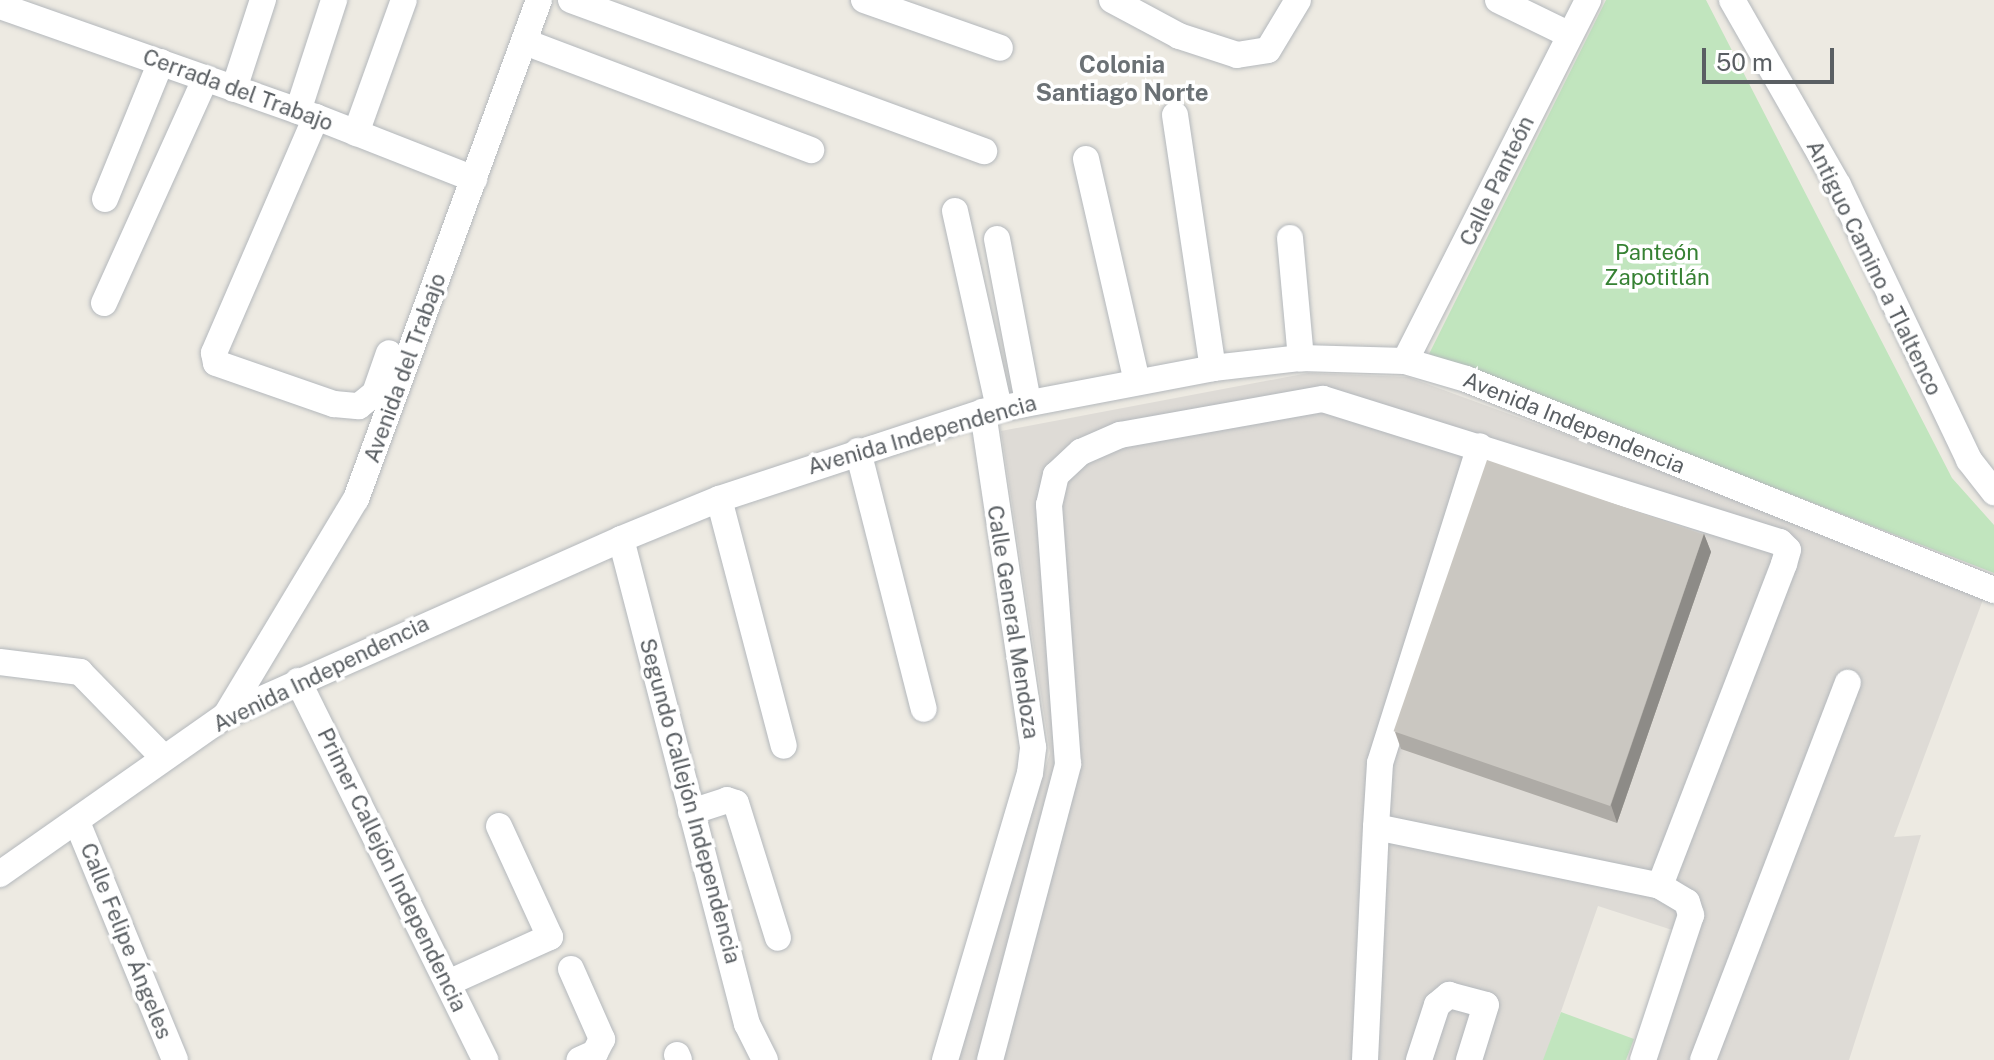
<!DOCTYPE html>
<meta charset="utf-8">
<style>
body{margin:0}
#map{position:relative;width:1994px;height:1060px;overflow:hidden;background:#edeae2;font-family:"Public Sans",sans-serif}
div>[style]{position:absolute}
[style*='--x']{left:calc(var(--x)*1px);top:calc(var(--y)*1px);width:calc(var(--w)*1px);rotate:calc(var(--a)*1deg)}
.industrial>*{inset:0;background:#dedbd6}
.green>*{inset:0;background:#c1e5be}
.roads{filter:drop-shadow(0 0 2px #b4b8bc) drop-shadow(0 0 2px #b4b8bc)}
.minor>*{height:26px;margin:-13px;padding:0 13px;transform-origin:13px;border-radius:13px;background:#fff}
.wall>*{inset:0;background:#aeaba6}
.shaded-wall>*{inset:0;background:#8d8b87}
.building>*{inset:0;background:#cac7c1;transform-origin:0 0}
span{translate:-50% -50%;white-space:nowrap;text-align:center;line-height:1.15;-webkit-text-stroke:7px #fff;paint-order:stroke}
.street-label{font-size:22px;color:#5a5f63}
.park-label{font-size:22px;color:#368133}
.neighbourhood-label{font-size:24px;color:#6b7175;font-weight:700}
.scale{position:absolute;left:1702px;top:48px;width:132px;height:36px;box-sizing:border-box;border:4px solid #5a5f63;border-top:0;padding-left:10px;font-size:24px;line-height:28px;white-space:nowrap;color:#5a5f63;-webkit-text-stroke:6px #fff;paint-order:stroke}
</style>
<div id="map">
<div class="industrial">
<div style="clip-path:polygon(1308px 373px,1408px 377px,1987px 589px,1894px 837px,1921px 835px,1849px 1060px,1651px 1060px,1694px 937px,1598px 906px,1544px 1060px,956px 1060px,1050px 753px,1001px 431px)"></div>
</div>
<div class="green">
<div style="clip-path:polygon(1606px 0,1706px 0,1952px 478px,1994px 525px,1994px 573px,1429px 354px)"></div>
<div style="clip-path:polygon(1561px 1012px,1634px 1039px,1626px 1060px,1543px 1060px)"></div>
</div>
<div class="roads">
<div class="minor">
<div style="--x:571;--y:0;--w:440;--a:20.1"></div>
<div style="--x:864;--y:0;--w:144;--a:19.4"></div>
<div style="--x:1112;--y:0;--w:76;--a:28.2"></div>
<div style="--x:1179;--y:36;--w:61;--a:18.1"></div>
<div style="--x:1237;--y:55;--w:31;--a:-9"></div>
<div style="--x:1268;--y:50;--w:58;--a:-59"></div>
<div style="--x:1498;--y:0;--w:80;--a:25.9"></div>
<div style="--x:1732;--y:0;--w:213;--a:60.2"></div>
<div style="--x:1838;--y:185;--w:305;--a:64.5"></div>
<div style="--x:1969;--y:460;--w:41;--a:52"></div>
<div style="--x:0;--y:6;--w:335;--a:19.4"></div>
<div style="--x:316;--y:117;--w:170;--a:21.4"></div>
<div style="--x:525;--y:42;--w:306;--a:20.7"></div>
<div style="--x:234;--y:89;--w:94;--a:-72"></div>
<div style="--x:298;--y:111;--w:117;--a:-72"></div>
<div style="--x:1175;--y:115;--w:256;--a:81.5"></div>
<div style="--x:316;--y:117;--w:257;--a:113.4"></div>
<div style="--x:214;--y:353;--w:10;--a:79"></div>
<div style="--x:216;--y:363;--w:125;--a:19.2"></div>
<div style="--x:334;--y:404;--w:25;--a:5"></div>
<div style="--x:359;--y:406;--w:21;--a:-39"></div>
<div style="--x:375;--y:393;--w:42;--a:-70.7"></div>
<div style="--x:356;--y:133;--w:141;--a:-70.2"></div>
<div style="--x:1086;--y:159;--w:228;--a:77.1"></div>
<div style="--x:105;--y:199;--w:148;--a:-67.8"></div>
<div style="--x:955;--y:211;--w:202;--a:77.4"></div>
<div style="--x:1290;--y:238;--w:121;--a:84.8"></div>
<div style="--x:997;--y:239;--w:166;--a:79.2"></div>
<div style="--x:104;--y:303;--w:246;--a:-65.7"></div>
<div style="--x:1405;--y:361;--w:405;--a:-63.1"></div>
<div style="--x:858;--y:451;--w:266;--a:75.7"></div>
<div style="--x:719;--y:499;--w:255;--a:75.3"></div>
<div style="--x:621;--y:539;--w:501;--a:75.44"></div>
<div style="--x:747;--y:1024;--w:40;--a:63.4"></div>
<div style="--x:0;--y:662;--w:81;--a:7.1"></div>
<div style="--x:80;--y:672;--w:119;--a:45.7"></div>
<div style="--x:298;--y:681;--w:423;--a:63.7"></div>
<div style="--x:226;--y:715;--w:252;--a:-59"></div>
<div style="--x:356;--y:499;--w:531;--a:-69.86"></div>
<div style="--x:691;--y:812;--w:38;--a:-18"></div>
<div style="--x:727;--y:800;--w:9;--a:18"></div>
<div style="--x:736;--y:803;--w:141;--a:72.7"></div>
<div style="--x:77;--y:822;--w:257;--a:67.6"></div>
<div style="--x:1376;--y:827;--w:64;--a:-86.4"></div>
<div style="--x:1380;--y:763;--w:332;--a:-72.5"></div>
<div style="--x:0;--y:874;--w:276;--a:-35.1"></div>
<div style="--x:226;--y:715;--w:432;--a:-24"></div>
<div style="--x:621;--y:539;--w:106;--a:-22.2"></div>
<div style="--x:719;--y:499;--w:278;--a:-18.2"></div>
<div style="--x:983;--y:412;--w:234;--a:-10.8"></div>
<div style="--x:1213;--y:368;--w:89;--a:-6.5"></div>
<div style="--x:1301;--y:358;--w:104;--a:1.7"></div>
<div style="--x:1405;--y:361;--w:64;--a:16.4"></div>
<div style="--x:1466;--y:379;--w:569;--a:21.78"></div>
<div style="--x:571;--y:969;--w:77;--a:66.1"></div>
<div style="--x:602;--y:1039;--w:16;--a:117"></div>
<div style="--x:595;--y:1053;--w:17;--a:156"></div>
<div style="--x:448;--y:983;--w:112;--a:-24.3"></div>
<div style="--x:550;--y:937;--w:122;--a:-114.7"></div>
<div style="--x:677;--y:1055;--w:5;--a:68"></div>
<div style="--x:945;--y:1060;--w:299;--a:-73.5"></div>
<div style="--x:1030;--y:773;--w:26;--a:-83"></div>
<div style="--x:1033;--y:747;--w:339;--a:-98.5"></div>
<div style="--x:990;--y:1060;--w:306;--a:-75.2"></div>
<div style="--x:1068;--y:764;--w:260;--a:-94.2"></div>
<div style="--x:1049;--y:505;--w:31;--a:-77"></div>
<div style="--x:1056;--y:475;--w:34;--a:-43"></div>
<div style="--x:1081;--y:452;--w:43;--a:-23.6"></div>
<div style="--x:1120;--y:435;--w:206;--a:-10.1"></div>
<div style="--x:1323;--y:399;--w:479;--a:17.4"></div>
<div style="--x:1780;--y:542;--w:11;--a:45"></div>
<div style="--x:1788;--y:550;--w:15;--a:106"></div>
<div style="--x:1784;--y:564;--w:345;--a:111.1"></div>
<div style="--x:1365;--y:1060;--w:233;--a:-87.3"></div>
<div style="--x:1376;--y:827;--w:290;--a:11.7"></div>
<div style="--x:1660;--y:886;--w:31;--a:31"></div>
<div style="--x:1687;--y:902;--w:14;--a:73"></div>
<div style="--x:1691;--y:915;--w:153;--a:108.3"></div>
<div style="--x:1419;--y:1060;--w:58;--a:-71.9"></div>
<div style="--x:1437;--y:1005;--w:16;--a:-40"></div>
<div style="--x:1449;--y:995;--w:38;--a:15"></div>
<div style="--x:1486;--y:1005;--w:58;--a:107.2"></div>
<div style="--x:1703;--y:1060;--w:404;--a:-69"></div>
</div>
</div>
<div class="wall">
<div style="clip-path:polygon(1704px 534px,1711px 552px,1617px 823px,1401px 749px,1395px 732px)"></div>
</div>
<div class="shaded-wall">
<div style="clip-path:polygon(1704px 534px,1711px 552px,1617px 823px,1611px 805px)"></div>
</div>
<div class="building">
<div style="left:1487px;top:460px;width:229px;height:287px;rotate:19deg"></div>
</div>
<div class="street-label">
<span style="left:238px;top:90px;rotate:20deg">Cerrada del Trabajo</span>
<span style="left:1497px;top:181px;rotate:-64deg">Calle Panteón</span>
<span style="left:1874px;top:268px;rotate:64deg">Antiguo Camino a Tlaltenco</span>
<span style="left:405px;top:368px;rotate:-70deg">Avenida del Trabajo</span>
<span style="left:1574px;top:423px;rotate:22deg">Avenida Independencia</span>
<span style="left:922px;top:435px;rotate:-16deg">Avenida Independencia</span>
<span style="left:1013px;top:622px;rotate:81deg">Calle General Mendoza</span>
<span style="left:321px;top:674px;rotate:-26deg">Avenida Independencia</span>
<span style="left:690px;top:801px;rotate:75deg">Segundo Callejón Independencia</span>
<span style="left:392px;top:870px;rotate:64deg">Primer Callejón Independencia</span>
<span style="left:126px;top:941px;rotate:68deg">Calle Felipe Ángeles</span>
</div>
<div class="park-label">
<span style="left:1657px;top:265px">Panteón<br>Zapotitlán</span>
</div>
<div class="neighbourhood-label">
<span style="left:1122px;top:79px">Colonia<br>Santiago Norte</span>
</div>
<div class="scale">50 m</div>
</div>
